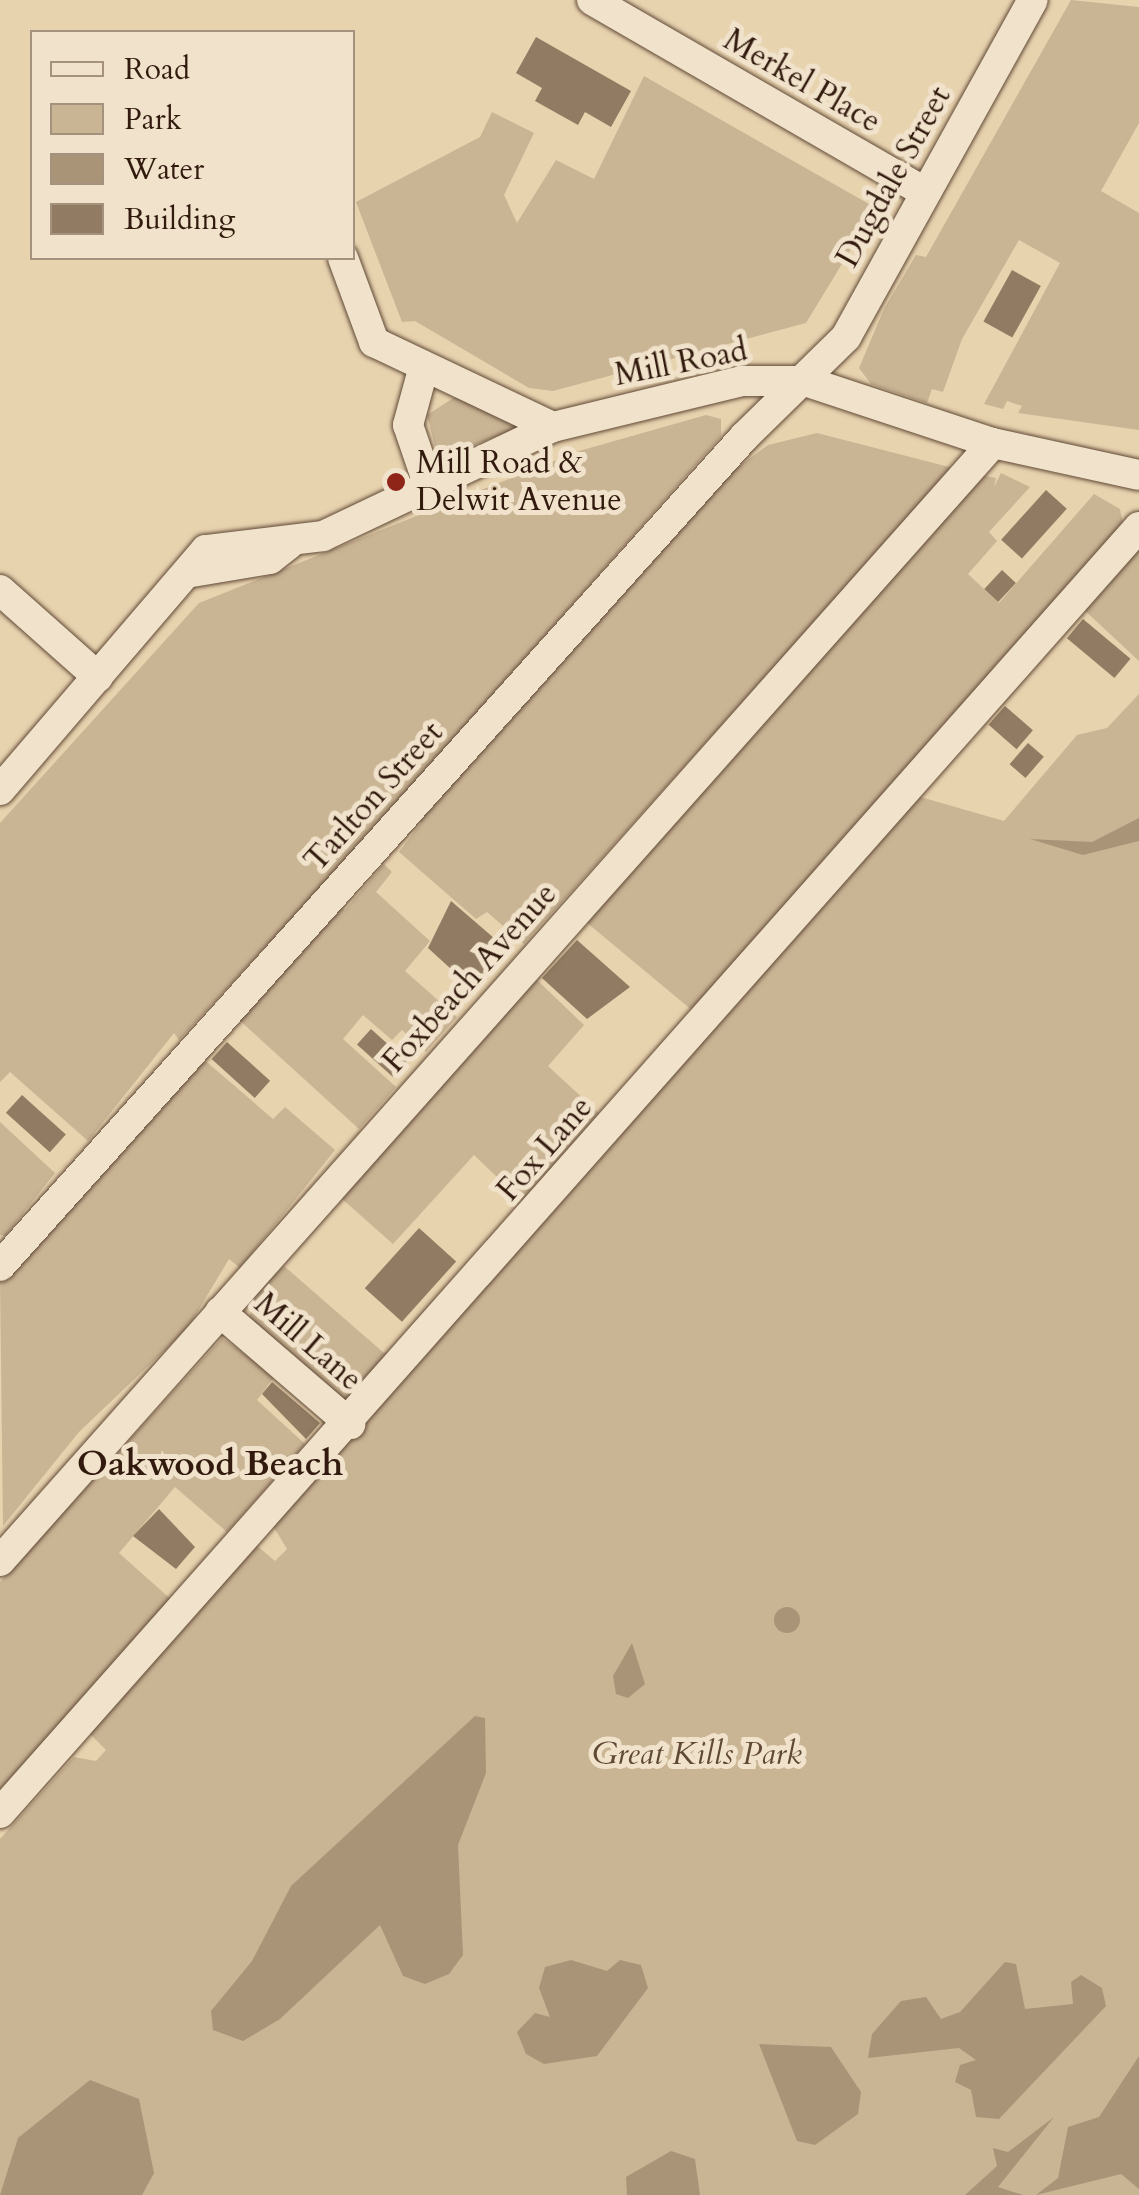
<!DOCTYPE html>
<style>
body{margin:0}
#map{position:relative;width:1139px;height:2195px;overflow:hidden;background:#e8d3af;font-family:Cardo,serif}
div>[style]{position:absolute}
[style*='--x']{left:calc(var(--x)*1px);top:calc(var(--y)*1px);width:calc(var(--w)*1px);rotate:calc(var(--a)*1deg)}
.green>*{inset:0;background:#c9b494}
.water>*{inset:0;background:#aa9478}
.round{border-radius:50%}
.building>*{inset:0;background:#917b62;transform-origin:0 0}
.roads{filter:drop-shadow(0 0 2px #604936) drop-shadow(0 0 2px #604936)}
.minor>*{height:30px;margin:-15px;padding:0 15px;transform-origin:15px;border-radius:15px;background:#f0e2cb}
.dots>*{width:28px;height:28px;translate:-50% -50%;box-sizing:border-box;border:5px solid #f0e2cb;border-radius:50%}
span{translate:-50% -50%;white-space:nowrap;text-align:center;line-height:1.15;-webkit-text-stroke:10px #f0e2cb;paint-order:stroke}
.street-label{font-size:32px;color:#321b0e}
.poi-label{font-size:32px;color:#321b0e}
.left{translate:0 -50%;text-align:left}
.park-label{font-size:32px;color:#5f4936;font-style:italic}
.neighbourhood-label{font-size:35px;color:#321b0e;font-weight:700}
.legend{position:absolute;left:30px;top:30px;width:325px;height:230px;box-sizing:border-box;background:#f0e2cb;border:2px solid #a4927f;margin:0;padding:12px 18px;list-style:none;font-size:30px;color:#321b0e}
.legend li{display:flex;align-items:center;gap:20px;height:50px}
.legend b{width:50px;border:2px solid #a4927f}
</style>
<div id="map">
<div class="green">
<div style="clip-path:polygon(1071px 0,1139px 7px,1139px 123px,1101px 191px,1139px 213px,1139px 430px,1018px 413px,1022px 406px,1007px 401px,1003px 409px,984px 404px,1060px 263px,1019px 240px,962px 339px,943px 392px,932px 389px,927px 403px,871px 384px,859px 368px,884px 309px,916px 255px,926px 257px)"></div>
<div style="clip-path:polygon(644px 76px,876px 208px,806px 323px,553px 391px,529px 388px,415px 321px,402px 322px,356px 202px,480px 137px,492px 112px,534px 133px,504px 195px,517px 223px,556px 160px,594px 179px)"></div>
<div style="clip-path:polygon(455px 397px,522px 427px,438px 458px,427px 415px)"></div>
<div style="clip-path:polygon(706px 415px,721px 419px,721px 436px,363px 841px,179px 1040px,174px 1033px,88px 1141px,10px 1072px,0 1082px,0 823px,199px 603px,579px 451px)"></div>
<div style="clip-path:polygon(817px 433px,953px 468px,524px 944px,487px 912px,476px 919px,399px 852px,421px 823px,414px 815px,712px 486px,768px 445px)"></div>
<div style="clip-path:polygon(1001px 473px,1030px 487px,989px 532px,997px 541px,968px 574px,999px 603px,1094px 494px,1120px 509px,1124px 528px,693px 1011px,586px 922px,980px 475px,996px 478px,994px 487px)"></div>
<div style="clip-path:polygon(1139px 538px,1139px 661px,1081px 607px)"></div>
<div style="clip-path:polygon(1139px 694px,1139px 2195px,0 2195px,0 1839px,74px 1757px,96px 1761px,106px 1750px,90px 1734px,256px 1545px,275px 1561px,287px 1549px,273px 1526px,917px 796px,1004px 821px,1077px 735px,1107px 728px)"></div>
<div style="clip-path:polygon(384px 864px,392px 872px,376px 892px,430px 941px,405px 971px,457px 1017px,426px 1052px,402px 1030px,392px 1040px,363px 1015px,343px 1039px,396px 1087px,359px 1129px,236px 1017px,335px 904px,345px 910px)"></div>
<div style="clip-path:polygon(536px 979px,584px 1025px,548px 1066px,600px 1114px,522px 1201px,474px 1155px,393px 1244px,341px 1198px)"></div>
<div style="clip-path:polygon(201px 1057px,273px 1119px,285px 1107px,335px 1150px,240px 1268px,229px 1259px,187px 1329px,79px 1432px,3px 1526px,0 1280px)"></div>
<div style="clip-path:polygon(0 1122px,55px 1173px,5px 1236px,0 1235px)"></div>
<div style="clip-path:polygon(284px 1266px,384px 1353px,402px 1348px,347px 1406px,247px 1325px,257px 1291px)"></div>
<div style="clip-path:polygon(222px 1338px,275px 1376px,257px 1400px,305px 1444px,227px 1532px,175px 1487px,119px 1553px,174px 1602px,0 1799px,0 1582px)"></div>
</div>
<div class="water">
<div style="clip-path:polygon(1139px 818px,1139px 841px,1083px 855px,1030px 839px,1092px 842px)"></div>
<div class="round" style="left:774px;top:1607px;width:26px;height:26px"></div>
<div style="clip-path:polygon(632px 1643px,645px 1684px,628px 1698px,616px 1694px,613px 1676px)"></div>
<div style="clip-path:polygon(475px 1716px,485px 1718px,486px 1773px,458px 1845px,463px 1955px,449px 1974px,425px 1984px,403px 1976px,380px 1925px,280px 2019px,243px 2041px,213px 2030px,211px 2011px,252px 1961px,291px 1886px)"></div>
<div style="clip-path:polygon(571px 1960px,607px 1971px,620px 1960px,641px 1965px,648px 1988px,597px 2056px,544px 2064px,526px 2054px,517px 2032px,535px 2013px,550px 2017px,539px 1988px,545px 1967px)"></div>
<div style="clip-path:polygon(1005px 1962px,1016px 1964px,1025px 2009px,1073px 2004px,1071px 1982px,1081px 1975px,1102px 1988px,1106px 2006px,999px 2119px,976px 2117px,971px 2090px,955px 2082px,960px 2065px,976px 2060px,959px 2048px,868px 2058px,872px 2034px,901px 2001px,926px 1997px,941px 2019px,960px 2012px)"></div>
<div style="clip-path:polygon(759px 2044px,831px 2047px,861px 2092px,858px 2114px,815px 2145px,797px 2141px)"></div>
<div style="clip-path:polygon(1139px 2056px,1139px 2189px,1121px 2174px,1036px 2195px,1058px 2178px,1068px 2127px,1099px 2117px)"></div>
<div style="clip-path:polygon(90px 2080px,139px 2099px,154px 2173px,142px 2195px,0 2195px,18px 2138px)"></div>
<div style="clip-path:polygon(1054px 2117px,998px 2187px,1023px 2195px,965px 2195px,997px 2166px,993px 2148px,1008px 2152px)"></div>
<div style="clip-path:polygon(671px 2151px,695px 2159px,700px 2195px,627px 2195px,626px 2177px)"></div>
</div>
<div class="building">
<div style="clip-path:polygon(536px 37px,631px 91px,611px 127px,585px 112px,578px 125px,535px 101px,542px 88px,516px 73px)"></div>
<div style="left:1012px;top:270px;width:33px;height:59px;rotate:29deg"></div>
<div style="left:1046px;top:490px;width:28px;height:67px;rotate:42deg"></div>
<div style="left:1002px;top:570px;width:19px;height:26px;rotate:43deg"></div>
<div style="left:1083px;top:619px;width:62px;height:25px;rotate:40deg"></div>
<div style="left:1005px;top:706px;width:37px;height:25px;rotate:41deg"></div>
<div style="left:1028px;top:743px;width:21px;height:28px;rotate:41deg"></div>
<div style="clip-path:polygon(451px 901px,509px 951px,474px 990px,428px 948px)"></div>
<div style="clip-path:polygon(577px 940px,630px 987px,587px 1019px,542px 978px)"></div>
<div style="left:371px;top:1029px;width:48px;height:21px;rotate:42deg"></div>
<div style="left:227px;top:1042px;width:58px;height:23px;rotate:42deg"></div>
<div style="left:22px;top:1095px;width:59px;height:24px;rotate:42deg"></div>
<div style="left:419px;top:1228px;width:50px;height:81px;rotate:42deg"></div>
<div style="clip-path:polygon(272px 1382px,320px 1423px,306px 1439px,262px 1394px)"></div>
<div style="clip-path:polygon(159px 1509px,195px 1547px,176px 1569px,133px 1536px)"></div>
</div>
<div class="roads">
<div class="minor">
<div style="--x:592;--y:0;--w:384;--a:30"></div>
<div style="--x:343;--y:258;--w:90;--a:69.7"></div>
<div style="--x:374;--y:342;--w:198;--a:25.4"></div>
<div style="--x:423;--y:370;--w:57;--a:105.3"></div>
<div style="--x:408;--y:425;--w:71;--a:71.1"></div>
<div style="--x:192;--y:572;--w:79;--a:-9.5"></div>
<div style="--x:270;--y:559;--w:24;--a:-38"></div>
<div style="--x:0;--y:590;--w:131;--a:41.6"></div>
<div style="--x:0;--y:790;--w:316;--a:-49.4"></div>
<div style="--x:206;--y:550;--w:118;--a:-6.8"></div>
<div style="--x:323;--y:536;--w:255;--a:-25.4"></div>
<div style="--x:553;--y:427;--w:195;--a:-13.7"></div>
<div style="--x:742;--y:381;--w:63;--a:0"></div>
<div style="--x:805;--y:381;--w:198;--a:18.3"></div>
<div style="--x:993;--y:443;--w:149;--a:12.4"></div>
<div style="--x:0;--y:1266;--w:1114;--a:-48.09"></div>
<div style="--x:744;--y:437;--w:143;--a:-44.4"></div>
<div style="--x:846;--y:337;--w:385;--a:-61"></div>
<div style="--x:220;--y:1312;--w:172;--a:40.7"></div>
<div style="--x:0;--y:1561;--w:1495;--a:-48.39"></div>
<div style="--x:0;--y:1813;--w:1718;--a:-48.47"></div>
</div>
</div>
<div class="dots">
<div style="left:396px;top:482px;background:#8f2418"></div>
</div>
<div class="street-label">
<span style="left:802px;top:81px;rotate:30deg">Merkel Place</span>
<span style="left:894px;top:177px;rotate:-61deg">Dugdale Street</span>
<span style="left:681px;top:363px;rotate:-11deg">Mill Road</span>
<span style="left:374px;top:797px;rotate:-48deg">Tarlton Street</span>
<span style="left:470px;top:978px;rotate:-48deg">Foxbeach Avenue</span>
<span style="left:545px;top:1149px;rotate:-49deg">Fox Lane</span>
<span style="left:308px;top:1342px;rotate:41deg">Mill Lane</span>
</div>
<div class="poi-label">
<span class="left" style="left:416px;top:482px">Mill Road &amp;<br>Delwit Avenue</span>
</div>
<div class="park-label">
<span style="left:697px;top:1754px">Great Kills Park</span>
</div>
<div class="neighbourhood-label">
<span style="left:210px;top:1464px">Oakwood Beach</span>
</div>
<ul class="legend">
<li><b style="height:12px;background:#f0e2cb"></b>Road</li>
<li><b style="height:28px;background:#c9b494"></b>Park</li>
<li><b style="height:28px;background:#aa9478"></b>Water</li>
<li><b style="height:28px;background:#917b62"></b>Building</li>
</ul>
</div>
